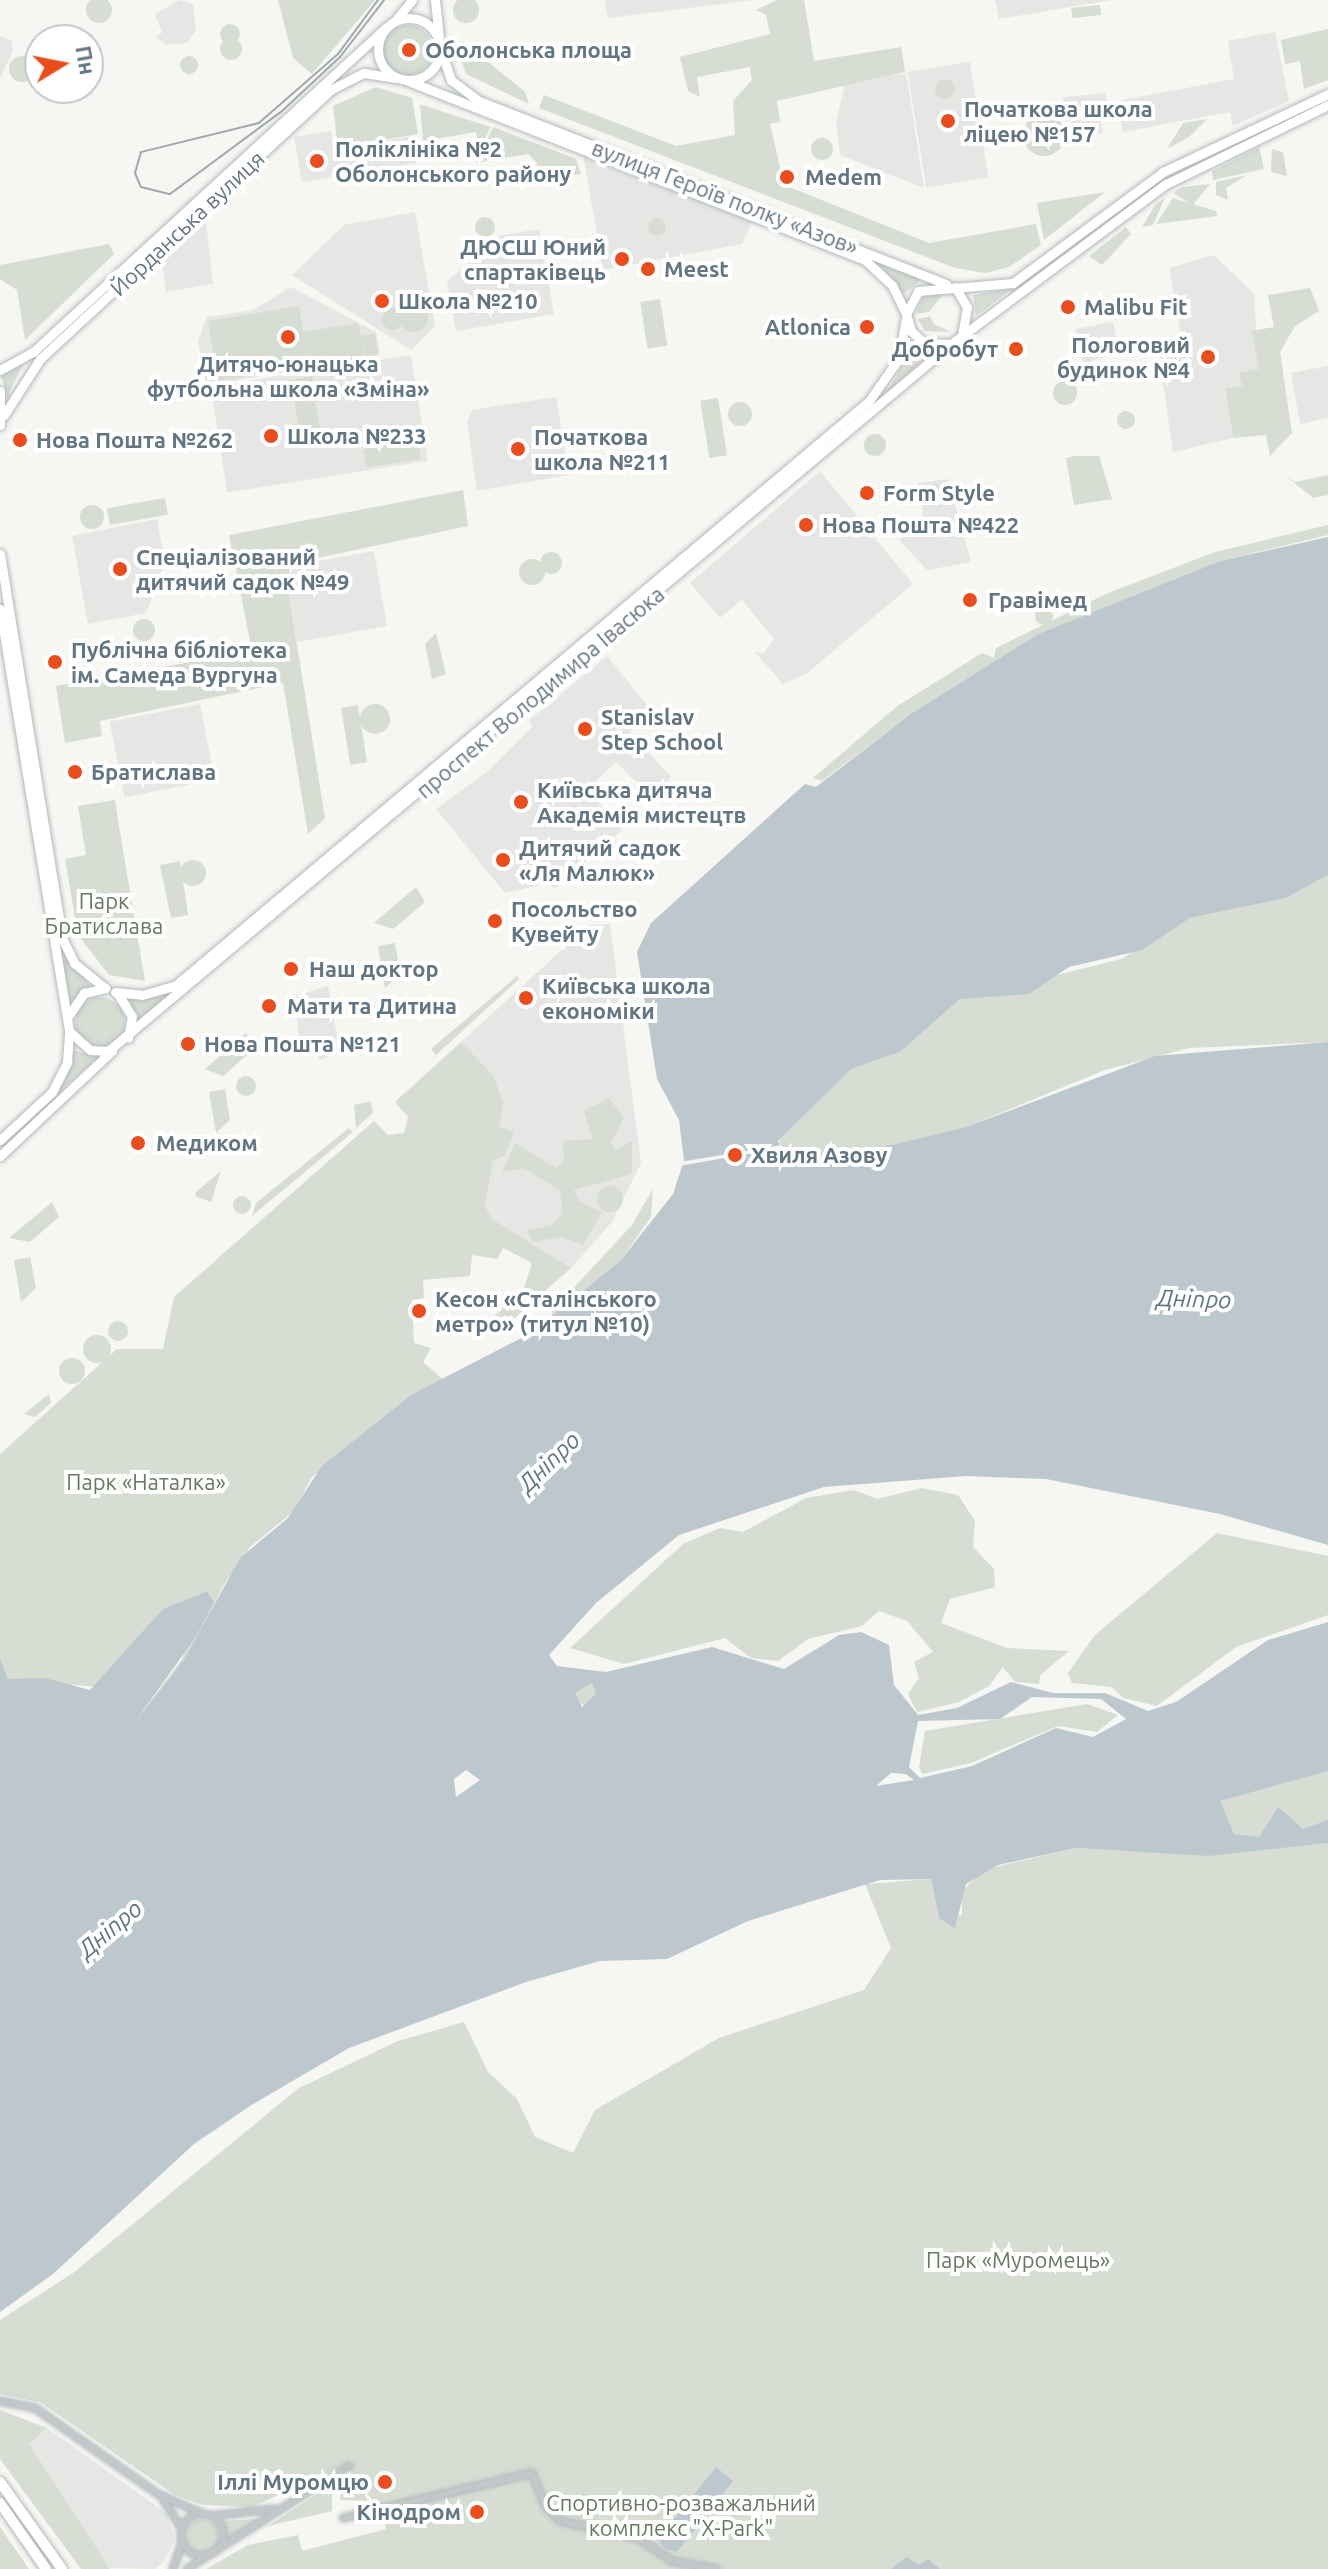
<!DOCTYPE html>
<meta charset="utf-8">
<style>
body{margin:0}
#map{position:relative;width:1328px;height:2569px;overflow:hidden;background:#f6f6f2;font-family:Ubuntu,sans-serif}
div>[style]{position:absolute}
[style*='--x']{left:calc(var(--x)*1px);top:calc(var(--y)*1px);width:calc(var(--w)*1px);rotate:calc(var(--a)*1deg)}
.built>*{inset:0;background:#e6e7e5;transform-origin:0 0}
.green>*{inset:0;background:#d7ddd3;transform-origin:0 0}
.round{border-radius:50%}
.water>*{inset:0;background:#bcc8cd}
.pier>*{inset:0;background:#f6f6f2}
.roads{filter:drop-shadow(0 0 2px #b3b9bd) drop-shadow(0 0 2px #b3b9bd)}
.minor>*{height:6px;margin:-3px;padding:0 3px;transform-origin:3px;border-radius:3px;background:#c3c7ca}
.minor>.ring{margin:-3px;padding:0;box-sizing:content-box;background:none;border:6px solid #c3c7ca;border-radius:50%}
.secondary>*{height:9px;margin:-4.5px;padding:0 4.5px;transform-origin:4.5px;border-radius:4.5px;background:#fff}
.secondary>.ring{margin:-4.5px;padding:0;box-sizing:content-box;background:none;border:9px solid #fff;border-radius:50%}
.primary>*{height:10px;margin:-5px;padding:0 5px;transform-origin:5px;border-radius:5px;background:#fff}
.tram>*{height:2px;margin:-1px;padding:0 1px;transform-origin:1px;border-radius:1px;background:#a1a8ae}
.dots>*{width:22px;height:22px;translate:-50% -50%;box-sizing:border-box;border:4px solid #fff;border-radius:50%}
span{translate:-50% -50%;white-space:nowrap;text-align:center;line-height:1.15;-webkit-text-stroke:8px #fff;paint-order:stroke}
.poi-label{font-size:22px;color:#637684;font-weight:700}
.left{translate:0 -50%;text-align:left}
.right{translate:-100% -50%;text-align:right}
.street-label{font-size:22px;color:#637684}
.park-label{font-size:22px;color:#677b62}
.water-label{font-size:24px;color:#5f7881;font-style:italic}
.north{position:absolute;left:24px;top:24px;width:80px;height:80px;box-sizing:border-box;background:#fff;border:2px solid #c1c8ce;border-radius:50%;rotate:80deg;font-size:22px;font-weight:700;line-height:32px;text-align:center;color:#637684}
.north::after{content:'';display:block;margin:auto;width:28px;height:36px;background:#eb4c1c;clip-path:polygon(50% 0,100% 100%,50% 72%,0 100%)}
</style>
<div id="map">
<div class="built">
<div style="clip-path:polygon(179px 0,193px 4px,196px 31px,186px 43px,166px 45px,155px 36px,162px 33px,155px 14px)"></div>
<div style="clip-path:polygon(605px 0,754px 0,608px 18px)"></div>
<div style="clip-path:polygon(995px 0,1112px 0,999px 19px)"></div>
<div style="clip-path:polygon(1275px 32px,1289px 101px,1233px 126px,1230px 112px,1123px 132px,1117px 101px,1234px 79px,1228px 41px)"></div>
<div style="clip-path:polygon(0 36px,11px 40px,13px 51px,0 78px)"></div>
<div style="left:970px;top:62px;width:117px;height:63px;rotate:81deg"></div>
<div style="clip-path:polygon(906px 73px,924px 188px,840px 155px,836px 122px,845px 83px)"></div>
<div style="clip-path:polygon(1106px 93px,1110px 117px,1100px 119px,1103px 133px,1089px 135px,1060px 113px,1064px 97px)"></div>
<div style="clip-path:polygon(331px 131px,335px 149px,412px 136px,416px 163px,302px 182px,294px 137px)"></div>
<div style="clip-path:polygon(583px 154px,753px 220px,742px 244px,603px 270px)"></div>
<div style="clip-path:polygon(415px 212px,435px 326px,411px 350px,292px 275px,344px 225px)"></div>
<div style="clip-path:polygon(206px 223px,213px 284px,166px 292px,162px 262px)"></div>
<div style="clip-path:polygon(539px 229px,554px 314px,456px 331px,447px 281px,480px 253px,481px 239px)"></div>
<div style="clip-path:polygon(1214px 255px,1254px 294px,1259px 370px,1242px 386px,1225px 390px,1233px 438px,1173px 452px,1158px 345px,1182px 340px,1169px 268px)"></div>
<div style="clip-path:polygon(291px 287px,376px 332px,380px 355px,206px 386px,198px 341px,207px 317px,253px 310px)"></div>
<div style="clip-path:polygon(1113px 322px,1119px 352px,1083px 364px,1075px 329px)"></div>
<div style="left:411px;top:355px;width:107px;height:203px;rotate:81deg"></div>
<div style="clip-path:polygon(1328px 366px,1328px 418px,1300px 424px,1291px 373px)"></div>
<div style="clip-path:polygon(556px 397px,569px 475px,477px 491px,467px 422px,472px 410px)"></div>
<div style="clip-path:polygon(820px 471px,913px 584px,806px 674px,783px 684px,754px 651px,763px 654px,774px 639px,742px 600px,720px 618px,690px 583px)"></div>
<div style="clip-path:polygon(948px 479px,971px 562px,927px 570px,899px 540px,924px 520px,918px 483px)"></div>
<div style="clip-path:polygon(157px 519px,165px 562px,146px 613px,88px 624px,72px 536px)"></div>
<div style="clip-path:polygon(374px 551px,387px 626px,297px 642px,287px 583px,294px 565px)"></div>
<div style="clip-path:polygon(607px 656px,652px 711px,630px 732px,671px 777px,650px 796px,616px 762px,588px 789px,622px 830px,554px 889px,549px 883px,505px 893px,436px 809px,489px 770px,533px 726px,529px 720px)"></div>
<div style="left:200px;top:704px;width:77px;height:92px;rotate:79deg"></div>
<div style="clip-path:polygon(610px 924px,641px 1163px,612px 1222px,571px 1268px,492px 1219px,485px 1206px,503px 1103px,461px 1042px,589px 925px)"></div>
<div style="clip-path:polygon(328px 986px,340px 1053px,319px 1060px,317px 1052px,302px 1054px,293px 997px)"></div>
<div style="clip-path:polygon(47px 2428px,166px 2513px,175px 2539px,164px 2562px,155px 2569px,106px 2568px,28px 2444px)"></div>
</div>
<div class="green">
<div class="round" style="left:453px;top:-3px;width:26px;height:26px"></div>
<div class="round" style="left:86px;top:-3px;width:26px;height:26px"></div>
<div style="clip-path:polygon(278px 0,375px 0,312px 74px,293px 58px)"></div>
<div style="clip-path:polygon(777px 0,804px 0,814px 61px,901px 47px,905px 72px,777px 101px,780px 122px,770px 124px,784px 185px,929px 243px,1036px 224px,1041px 245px,1009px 267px,985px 273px,955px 268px,539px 108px,544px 95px,676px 146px,735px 135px,733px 101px,752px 80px,750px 67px,697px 77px,700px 97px,688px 91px,680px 57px,770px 34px,766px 15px,756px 10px)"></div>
<div style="left:1100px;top:5px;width:10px;height:29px;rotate:84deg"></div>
<div class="round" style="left:220px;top:24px;width:20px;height:20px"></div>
<div class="round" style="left:383px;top:25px;width:50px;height:50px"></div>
<div style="clip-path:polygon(1328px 29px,1328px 80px,1304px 89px,1300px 61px,1285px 64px,1281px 40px)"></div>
<div class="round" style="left:220px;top:38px;width:22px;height:22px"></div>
<div class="round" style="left:180px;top:56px;width:18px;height:18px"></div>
<div style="clip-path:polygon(481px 56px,525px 92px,529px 104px,466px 74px,462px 62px)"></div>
<div class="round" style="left:9px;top:56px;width:26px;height:26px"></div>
<div class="round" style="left:935px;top:79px;width:20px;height:20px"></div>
<div style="clip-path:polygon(376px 87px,412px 98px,418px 134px,338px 148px,333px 106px)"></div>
<div class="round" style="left:1061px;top:103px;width:18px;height:18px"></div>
<div style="clip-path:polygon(420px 104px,459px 117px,491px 127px,479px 150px,476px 132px,423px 141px)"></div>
<div class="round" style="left:1023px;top:114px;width:42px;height:42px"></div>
<div style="clip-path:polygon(1207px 119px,1189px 137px,1167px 149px,1183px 123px)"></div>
<div style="clip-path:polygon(493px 127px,576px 159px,581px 174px,533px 182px,537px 163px,528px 154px,476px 163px)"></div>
<div class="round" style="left:811px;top:138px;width:22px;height:22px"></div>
<div style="clip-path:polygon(1259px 147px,1264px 169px,1213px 180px,1212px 171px)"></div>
<div style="clip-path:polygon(1272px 149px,1283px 152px,1287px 176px,1271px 172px)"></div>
<div style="clip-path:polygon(1247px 175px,1226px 188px,1228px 200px,1216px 195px,1216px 182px)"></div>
<div style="clip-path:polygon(1210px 184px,1193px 205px,1173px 193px,1182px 187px)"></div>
<div style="clip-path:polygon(1105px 192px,1044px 240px,1037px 203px)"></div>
<div style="clip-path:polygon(1165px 198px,1153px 225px,1142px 227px,1155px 205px)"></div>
<div style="clip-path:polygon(1173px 198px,1216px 211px,1217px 216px,1156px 224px)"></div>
<div class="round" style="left:475px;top:217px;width:20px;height:20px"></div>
<div class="round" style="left:648px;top:218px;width:18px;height:18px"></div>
<div style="clip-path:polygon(1126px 227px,1131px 234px,1102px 265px,1089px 256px)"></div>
<div style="clip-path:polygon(109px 244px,114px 254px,25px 340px,17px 290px,0 279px,0 265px)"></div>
<div style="clip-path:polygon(877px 262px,901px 271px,922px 279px,904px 294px)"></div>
<div style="clip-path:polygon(1013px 288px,976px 316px,973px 295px)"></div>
<div style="clip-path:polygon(1310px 288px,1319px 311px,1295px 326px,1280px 352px,1292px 433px,1270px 456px,1266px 435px,1233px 438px,1225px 389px,1242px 386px,1239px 373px,1259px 369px,1252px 331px,1274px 327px,1268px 295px)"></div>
<div style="clip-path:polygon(945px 292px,929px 312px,916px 314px,923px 297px)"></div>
<div style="left:660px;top:299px;width:47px;height:20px;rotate:81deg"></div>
<div class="round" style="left:400px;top:304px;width:28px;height:28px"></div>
<div style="clip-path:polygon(299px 306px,303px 332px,358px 323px,361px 336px,375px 333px,378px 354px,365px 356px,362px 343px,364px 358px,310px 368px,305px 338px,308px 366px,218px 381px,208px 321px)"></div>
<div class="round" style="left:382px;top:308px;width:22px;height:22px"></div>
<div style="clip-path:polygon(930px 316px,934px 324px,951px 332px,925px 331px,918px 319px)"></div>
<div style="clip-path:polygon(911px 341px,933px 352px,887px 392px,902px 366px)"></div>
<div style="clip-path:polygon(23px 365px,12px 386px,8px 397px,0 374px)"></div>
<div style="clip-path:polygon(312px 376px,315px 394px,294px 398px,314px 395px,323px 446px,302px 449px,294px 398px,283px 400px,280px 382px)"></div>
<div class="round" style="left:1053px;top:381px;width:24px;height:24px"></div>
<div style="left:718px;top:398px;width:58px;height:18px;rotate:81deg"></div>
<div class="round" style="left:728px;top:402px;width:24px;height:24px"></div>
<div class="round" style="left:1117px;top:411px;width:18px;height:18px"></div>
<div class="round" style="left:864px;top:434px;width:22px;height:22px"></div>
<div style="left:418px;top:441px;width:18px;height:55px;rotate:81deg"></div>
<div style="clip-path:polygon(1075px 456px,1099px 456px,1112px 499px,1074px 505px,1066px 458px)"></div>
<div style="clip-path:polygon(1285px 475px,1295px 482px,1328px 475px,1328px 495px,1313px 498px)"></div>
<div class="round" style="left:927px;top:484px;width:18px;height:18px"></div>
<div style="clip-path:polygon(463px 490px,468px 526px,294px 563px,287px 583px,325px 818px,308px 834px,283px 683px,100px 721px,102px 736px,65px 743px,56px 686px,252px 651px,229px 535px)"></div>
<div style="left:165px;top:498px;width:17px;height:59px;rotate:80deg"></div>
<div class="round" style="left:80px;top:505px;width:24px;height:24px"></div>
<div style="clip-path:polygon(1328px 525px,1328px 535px,1220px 561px,1038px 634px,912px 713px,822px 781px,813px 778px,896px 707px,982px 653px,994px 658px,996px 648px,1108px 593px,1215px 552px)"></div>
<div class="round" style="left:540px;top:552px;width:22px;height:22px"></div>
<div class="round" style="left:519px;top:559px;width:26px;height:26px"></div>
<div class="round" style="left:1035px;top:607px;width:18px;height:18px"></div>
<div class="round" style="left:133px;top:619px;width:22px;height:22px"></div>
<div style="clip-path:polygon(436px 633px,446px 674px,432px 679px,425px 644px)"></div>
<div class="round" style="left:360px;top:704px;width:30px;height:30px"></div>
<div style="left:358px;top:705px;width:58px;height:17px;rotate:81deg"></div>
<div style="clip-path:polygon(115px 800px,120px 832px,145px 981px,109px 975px,78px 935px,65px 859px,86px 855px,78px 806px)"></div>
<div class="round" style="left:180px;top:860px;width:26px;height:26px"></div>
<div style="clip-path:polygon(180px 861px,188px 915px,171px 918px,160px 865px)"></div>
<div style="clip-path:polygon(1328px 875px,1328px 1042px,1189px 1048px,1105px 1070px,966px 1127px,862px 1152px,787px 1160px,778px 1152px,781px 1132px,851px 1069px,900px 1052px,960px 999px,1121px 959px,1190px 918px,1286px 898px)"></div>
<div style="clip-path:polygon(416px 887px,425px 902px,393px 929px,374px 923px)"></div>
<div style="clip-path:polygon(395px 943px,400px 974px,385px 988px,378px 946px)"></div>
<div style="clip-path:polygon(60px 950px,91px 987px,68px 1003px)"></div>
<div style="clip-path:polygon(517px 976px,519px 979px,436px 1055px,431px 1049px)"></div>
<div style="clip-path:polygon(172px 993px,136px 1025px,129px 999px)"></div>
<div class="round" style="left:75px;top:997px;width:50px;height:50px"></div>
<div style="clip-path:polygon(246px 1033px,254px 1049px,223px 1076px,205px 1069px)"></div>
<div style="clip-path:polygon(461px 1042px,493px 1075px,503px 1103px,499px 1127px,514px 1132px,505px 1155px,493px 1161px,485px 1206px,492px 1219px,571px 1268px,498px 1333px,494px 1316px,523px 1291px,532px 1263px,503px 1248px,497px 1259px,472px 1255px,470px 1276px,423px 1280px,424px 1298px,412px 1300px,414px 1343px,431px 1348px,423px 1362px,445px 1381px,411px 1395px,311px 1478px,294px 1511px,250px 1547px,223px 1586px,174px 1690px,135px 1722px,182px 1659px,207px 1591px,163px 1609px,97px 1687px,8px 1679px,0 1658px,0 1454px,117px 1349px,163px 1349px,174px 1297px,374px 1121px,388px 1135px,404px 1133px,408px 1117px,395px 1102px)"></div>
<div style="clip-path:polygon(74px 1050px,99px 1057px,51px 1098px,64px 1081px)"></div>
<div class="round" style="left:236px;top:1076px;width:20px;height:20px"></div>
<div style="clip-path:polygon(225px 1089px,230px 1120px,216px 1133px,209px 1092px)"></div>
<div style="clip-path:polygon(609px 1098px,624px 1118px,611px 1143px,616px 1150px,632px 1141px,632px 1174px,574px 1190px,580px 1202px,602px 1212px,583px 1245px,562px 1237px,533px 1242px,526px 1230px,551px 1226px,563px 1213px,560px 1191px,524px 1168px,502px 1172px,515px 1143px,556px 1168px,564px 1160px,563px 1141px,592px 1139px,584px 1111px)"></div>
<div style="clip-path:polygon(371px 1101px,373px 1113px,356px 1128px,354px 1105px)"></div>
<div style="clip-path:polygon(349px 1128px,353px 1132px,252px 1216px,256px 1203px)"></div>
<div style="clip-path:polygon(221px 1171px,211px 1202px,195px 1196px,196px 1192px)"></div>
<div class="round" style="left:597px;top:1186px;width:26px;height:26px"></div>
<div style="clip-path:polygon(653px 1189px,651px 1217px,620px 1261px,532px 1333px,632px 1225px)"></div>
<div class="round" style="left:233px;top:1196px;width:18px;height:18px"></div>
<div style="clip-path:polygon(52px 1202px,59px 1217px,30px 1242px,9px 1238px)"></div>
<div style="clip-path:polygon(30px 1257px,36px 1288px,21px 1302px,14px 1260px)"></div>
<div class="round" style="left:108px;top:1321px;width:20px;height:20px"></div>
<div class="round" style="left:83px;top:1335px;width:28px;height:28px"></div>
<div class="round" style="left:59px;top:1358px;width:26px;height:26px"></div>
<div style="clip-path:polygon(49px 1394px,51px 1403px,35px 1417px,24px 1414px)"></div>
<div style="clip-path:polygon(922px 1488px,958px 1495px,975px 1521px,973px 1547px,994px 1569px,995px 1587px,950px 1599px,941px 1623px,1007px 1648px,1069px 1651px,1040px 1675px,1039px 1684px,1015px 1682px,1003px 1667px,989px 1686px,959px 1702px,917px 1712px,908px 1694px,919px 1678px,914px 1662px,933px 1652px,907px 1621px,879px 1611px,862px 1626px,808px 1639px,778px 1661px,751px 1658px,725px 1638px,624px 1664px,570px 1648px,683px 1544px,720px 1528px,743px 1532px,806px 1498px,854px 1490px,877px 1499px)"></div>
<div style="clip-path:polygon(1217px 1533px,1328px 1556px,1328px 1615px,1236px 1647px,1157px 1706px,1123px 1698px,1112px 1687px,1072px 1683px,1068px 1673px,1095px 1635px)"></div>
<div class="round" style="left:575px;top:1683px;width:22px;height:22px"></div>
<div style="clip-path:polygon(1087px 1704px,1118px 1715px,1097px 1732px,1058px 1726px,971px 1763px,922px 1774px,919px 1767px,925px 1731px)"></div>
<div style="clip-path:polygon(1328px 1723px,1328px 2569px,206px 2569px,248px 2545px,298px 2535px,302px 2551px,386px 2529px,382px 2512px,345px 2465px,252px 2507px,203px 2505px,175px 2495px,40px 2402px,0 2394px,0 2320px,73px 2273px,299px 2088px,398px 2041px,464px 2022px,488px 2072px,517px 2099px,535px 2137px,573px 2153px,595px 2110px,719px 2038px,864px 1990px,891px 1948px,865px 1884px,931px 1879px,939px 1918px,962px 1915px,962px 1892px,982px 1870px,1076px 1848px,1131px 1851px,1162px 1820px,1254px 1790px)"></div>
<div style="clip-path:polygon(0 2410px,47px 2428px,29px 2444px,110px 2569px,81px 2569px,0 2459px)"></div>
<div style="clip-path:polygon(351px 2473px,356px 2477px,368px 2501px,340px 2500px,341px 2479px)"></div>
<div style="clip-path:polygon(325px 2489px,332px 2493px,332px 2511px,268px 2526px)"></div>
<div style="clip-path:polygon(257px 2519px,258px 2520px,227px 2542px,222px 2521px)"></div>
<div class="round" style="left:185px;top:2519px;width:34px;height:34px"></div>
<div style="clip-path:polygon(0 2527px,29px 2569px,0 2569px)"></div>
</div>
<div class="water">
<div style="clip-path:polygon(evenodd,1328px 537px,1328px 875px,1286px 898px,1190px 918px,1142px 950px,1069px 967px,1029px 994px,960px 999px,900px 1052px,851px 1069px,778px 1141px,787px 1160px,862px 1152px,966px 1127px,1155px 1056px,1328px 1042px,1328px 1545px,1220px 1514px,1046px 1479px,966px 1476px,824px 1487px,679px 1535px,596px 1603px,549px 1655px,557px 1666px,606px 1672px,712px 1647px,784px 1669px,839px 1635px,861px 1632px,889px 1645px,894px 1685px,918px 1715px,957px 1708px,1011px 1682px,1053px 1693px,1105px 1693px,1148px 1711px,1176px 1702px,1268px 1640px,1328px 1622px,1328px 1771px,1220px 1801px,1234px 1834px,1259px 1837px,1278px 1807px,1303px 1829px,1328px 1820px,1328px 1843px,1209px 1856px,1076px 1848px,998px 1865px,966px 1884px,955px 1928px,939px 1918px,931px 1879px,880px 1880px,748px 1921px,667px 1959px,600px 1961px,526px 1982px,349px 2048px,253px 2104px,194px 2144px,53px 2274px,0 2312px,0 1658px,8px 1679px,45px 1678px,90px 1690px,163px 1609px,207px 1591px,214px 1602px,197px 1635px,135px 1722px,184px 1660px,240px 1558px,288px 1518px,322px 1466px,411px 1395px,531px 1333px,620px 1261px,673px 1194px,684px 1160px,679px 1120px,657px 1079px,637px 952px,651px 923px,805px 784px,816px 787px,912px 713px,1038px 634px,1220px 561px,1328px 537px,592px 1683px,596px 1694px,582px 1707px,575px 1693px,592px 1683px,1328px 537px,1032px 1697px,1101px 1699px,1126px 1719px,1093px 1737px,1056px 1728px,972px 1766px,920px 1778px,909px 1767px,918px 1721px,1000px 1719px,1032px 1697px,1328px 537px,466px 1770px,480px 1780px,456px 1797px,454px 1779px,466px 1770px,1328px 537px,891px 1773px,906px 1774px,914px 1780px,876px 1786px,891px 1773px)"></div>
<div style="clip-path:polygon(716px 2467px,733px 2481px,677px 2552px,664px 2548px,658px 2539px)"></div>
<div style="clip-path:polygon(906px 2557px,919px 2565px,928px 2559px,940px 2569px,891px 2569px)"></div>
</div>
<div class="pier">
<div style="clip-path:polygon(782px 1145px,782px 1148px,679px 1166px,680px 1162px)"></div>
</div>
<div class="roads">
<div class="minor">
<div style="--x:0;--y:2401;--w:36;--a:11"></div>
<div style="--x:35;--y:2408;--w:150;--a:35"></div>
<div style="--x:158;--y:2494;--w:49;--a:24"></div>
<div style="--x:163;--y:2499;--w:36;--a:58"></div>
<div class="ring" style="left:181px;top:2514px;width:36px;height:36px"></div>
<div style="--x:211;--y:2516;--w:63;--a:-6.3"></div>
<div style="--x:343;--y:2518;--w:194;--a:-13.4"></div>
<div style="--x:532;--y:2473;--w:35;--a:68"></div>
<div style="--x:545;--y:2506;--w:21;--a:45"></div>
<div style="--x:560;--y:2521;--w:80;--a:12.3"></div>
<div style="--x:638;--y:2538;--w:41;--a:34.1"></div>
<div style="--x:672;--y:2561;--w:45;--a:10.3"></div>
<div style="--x:215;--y:2551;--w:159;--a:-32.4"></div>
<div style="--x:173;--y:2569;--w:28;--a:-71"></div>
<div style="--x:187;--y:2569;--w:24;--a:-33"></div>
</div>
<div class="secondary">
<div style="--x:435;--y:0;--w:37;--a:84"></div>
<div class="ring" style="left:378px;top:18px;width:53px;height:53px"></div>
<div style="--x:395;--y:21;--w:27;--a:-51"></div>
<div style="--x:440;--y:48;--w:34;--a:71"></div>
<div style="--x:451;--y:80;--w:35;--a:37"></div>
<div style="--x:479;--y:101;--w:502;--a:21.4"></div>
<div style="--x:408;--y:81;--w:491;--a:21.4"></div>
<div style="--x:865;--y:260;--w:37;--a:43"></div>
<div style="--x:892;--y:285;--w:32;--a:64"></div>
<div style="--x:955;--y:287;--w:23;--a:59"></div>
<div style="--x:967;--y:307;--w:27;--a:100"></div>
<div style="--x:951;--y:344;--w:27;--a:-178"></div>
<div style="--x:924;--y:343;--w:18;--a:-137"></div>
<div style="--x:911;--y:331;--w:18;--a:-106"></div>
<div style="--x:906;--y:314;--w:26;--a:-62"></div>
<div style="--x:918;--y:291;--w:95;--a:-4.8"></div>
<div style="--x:1013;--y:283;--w:187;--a:-36.5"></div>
<div style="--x:1163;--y:172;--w:183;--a:-25.3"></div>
<div style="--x:0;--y:370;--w:38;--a:-29"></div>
<div style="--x:33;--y:352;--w:480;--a:-42.6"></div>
<div style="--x:0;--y:391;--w:34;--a:90"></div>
<div style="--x:4;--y:415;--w:67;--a:-57.3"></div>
<div style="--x:40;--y:359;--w:396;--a:-42.8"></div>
<div style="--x:330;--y:90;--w:38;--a:-27"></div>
<div style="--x:364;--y:73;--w:33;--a:9"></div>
<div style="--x:0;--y:554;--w:389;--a:80.8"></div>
<div style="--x:62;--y:938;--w:28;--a:64"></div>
<div style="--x:74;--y:963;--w:40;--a:39"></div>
<div style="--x:0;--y:609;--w:428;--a:80.7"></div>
<div style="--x:69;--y:1031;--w:28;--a:42"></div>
<div style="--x:90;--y:1050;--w:18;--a:3"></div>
<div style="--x:108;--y:1051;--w:1100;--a:-39.99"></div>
<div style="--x:951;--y:344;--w:268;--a:-36.7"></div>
<div style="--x:1166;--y:184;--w:180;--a:-26"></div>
<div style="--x:115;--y:992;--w:27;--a:6"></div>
<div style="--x:142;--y:995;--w:35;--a:-16"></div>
<div style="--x:176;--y:985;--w:906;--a:-40.12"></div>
<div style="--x:869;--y:401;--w:52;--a:-55.1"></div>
<div style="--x:899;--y:358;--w:39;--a:-80"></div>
<div style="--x:118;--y:994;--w:26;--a:58"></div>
<div style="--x:132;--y:1016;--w:22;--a:100"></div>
<div style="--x:69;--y:1015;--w:27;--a:-56"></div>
<div style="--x:84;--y:993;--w:22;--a:-13"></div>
<div style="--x:0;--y:1140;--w:71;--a:-42.7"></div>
<div style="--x:52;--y:1092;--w:34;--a:-63"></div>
<div style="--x:67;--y:1062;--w:31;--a:-86"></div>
<div style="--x:0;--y:1156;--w:154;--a:-43.2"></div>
</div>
<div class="primary">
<div style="--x:0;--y:2482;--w:107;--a:54.5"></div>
<div style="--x:0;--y:2503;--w:80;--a:55.1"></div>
</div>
</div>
<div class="tram">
<div style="--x:378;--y:0;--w:67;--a:126.5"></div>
<div style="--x:338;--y:54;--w:105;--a:138.9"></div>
<div style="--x:259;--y:123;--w:122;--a:166.2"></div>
<div style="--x:141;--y:152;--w:22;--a:106"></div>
<div style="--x:135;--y:173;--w:15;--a:67"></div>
<div style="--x:141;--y:187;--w:30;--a:14"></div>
<div style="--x:170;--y:194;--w:138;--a:-36.5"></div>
<div style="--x:281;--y:112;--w:81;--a:-43"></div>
<div style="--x:340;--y:57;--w:72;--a:-52.3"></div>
</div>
<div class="dots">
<div style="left:409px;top:50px;background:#eb4c1c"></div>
<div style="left:948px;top:121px;background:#eb4c1c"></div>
<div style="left:317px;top:161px;background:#eb4c1c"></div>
<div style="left:787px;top:177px;background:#eb4c1c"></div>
<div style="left:622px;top:259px;background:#eb4c1c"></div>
<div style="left:648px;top:269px;background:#eb4c1c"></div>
<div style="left:382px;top:301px;background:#eb4c1c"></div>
<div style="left:1068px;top:307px;background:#eb4c1c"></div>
<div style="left:867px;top:327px;background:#eb4c1c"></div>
<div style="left:288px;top:337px;background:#eb4c1c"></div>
<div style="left:1016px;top:349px;background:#eb4c1c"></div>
<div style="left:1208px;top:357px;background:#eb4c1c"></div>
<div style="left:271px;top:436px;background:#eb4c1c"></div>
<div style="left:20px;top:440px;background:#eb4c1c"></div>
<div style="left:518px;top:449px;background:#eb4c1c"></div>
<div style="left:867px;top:493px;background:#eb4c1c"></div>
<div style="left:806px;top:525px;background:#eb4c1c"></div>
<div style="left:120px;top:569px;background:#eb4c1c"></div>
<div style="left:970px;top:600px;background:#eb4c1c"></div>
<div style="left:55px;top:662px;background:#eb4c1c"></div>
<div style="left:585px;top:729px;background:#eb4c1c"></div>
<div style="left:75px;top:772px;background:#eb4c1c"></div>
<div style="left:521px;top:802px;background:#eb4c1c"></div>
<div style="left:503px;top:860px;background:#eb4c1c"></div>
<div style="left:495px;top:921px;background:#eb4c1c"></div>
<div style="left:291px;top:969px;background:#eb4c1c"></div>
<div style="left:526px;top:998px;background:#eb4c1c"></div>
<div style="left:269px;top:1006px;background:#eb4c1c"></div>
<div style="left:188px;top:1044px;background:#eb4c1c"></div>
<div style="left:138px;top:1143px;background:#eb4c1c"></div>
<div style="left:735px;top:1155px;background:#eb4c1c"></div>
<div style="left:419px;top:1311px;background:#eb4c1c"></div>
<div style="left:385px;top:2482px;background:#eb4c1c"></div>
<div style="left:477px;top:2512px;background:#eb4c1c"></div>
</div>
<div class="poi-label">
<span class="left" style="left:425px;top:50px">Оболонська площа</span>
<span class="left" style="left:964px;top:121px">Початкова школа<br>ліцею №157</span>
<span class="left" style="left:335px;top:161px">Поліклініка №2<br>Оболонського району</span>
<span class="left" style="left:805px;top:177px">Medem</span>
<span class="right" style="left:606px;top:259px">ДЮСШ Юний<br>спартаківець</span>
<span class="left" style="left:664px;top:269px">Meest</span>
<span class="left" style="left:398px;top:301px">Школа №210</span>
<span class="left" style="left:1084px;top:307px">Malibu Fit</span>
<span class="right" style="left:851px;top:327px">Atlonica</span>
<span class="right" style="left:1190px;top:357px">Пологовий<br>будинок №4</span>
<span class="right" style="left:998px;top:349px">Добробут</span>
<span style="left:288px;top:376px">Дитячо-юнацька<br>футбольна школа «Зміна»</span>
<span class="left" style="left:287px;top:436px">Школа №233</span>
<span class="left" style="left:534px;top:449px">Початкова<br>школа №211</span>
<span class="left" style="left:36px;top:440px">Нова Пошта №262</span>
<span class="left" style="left:883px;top:493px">Form Style</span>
<span class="left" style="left:822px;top:525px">Нова Пошта №422</span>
<span class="left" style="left:136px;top:569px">Спеціалізований<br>дитячий садок №49</span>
<span class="left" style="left:988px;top:600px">Гравімед</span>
<span class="left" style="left:71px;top:662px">Публічна бібліотека<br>ім. Самеда Вургуна</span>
<span class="left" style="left:601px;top:729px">Stanislav<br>Step School</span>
<span class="left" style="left:91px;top:772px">Братислава</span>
<span class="left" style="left:537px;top:802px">Київська дитяча<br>Академія мистецтв</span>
<span class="left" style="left:519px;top:860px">Дитячий садок<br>«Ля Малюк»</span>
<span class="left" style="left:511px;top:921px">Посольство<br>Кувейту</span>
<span class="left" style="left:309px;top:969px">Наш доктор</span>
<span class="left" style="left:542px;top:998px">Київська школа<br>економіки</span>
<span class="left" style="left:287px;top:1006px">Мати та Дитина</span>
<span class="left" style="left:204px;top:1044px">Нова Пошта №121</span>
<span class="left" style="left:156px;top:1143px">Медиком</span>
<span class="left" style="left:751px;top:1155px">Хвиля Азову</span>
<span class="left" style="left:435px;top:1311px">Кесон «Сталінського<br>метро» (титул №10)</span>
<span class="right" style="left:369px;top:2482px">Іллі Муромцю</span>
<span class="right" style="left:461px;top:2512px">Кінодром</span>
</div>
<div class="street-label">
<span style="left:725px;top:197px;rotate:21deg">вулиця Героїв полку «Азов»</span>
<span style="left:187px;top:223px;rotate:-43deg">Йорданська вулиця</span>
<span style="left:540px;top:692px;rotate:-40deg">проспект Володимира Івасюка</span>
</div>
<div class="park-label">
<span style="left:104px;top:913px">Парк<br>Братислава</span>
<span style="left:146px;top:1482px">Парк «Наталка»</span>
<span style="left:1018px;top:2260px">Парк «Муромець»</span>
<span style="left:681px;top:2515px">Спортивно-розважальний<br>комплекс "Х-Park"</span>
</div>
<div class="water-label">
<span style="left:1194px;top:1299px;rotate:2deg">Дніпро</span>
<span style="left:549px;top:1462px;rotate:-44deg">Дніпро</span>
<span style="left:110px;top:1929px;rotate:-40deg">Дніпро</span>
</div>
<div class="north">Пн</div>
</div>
